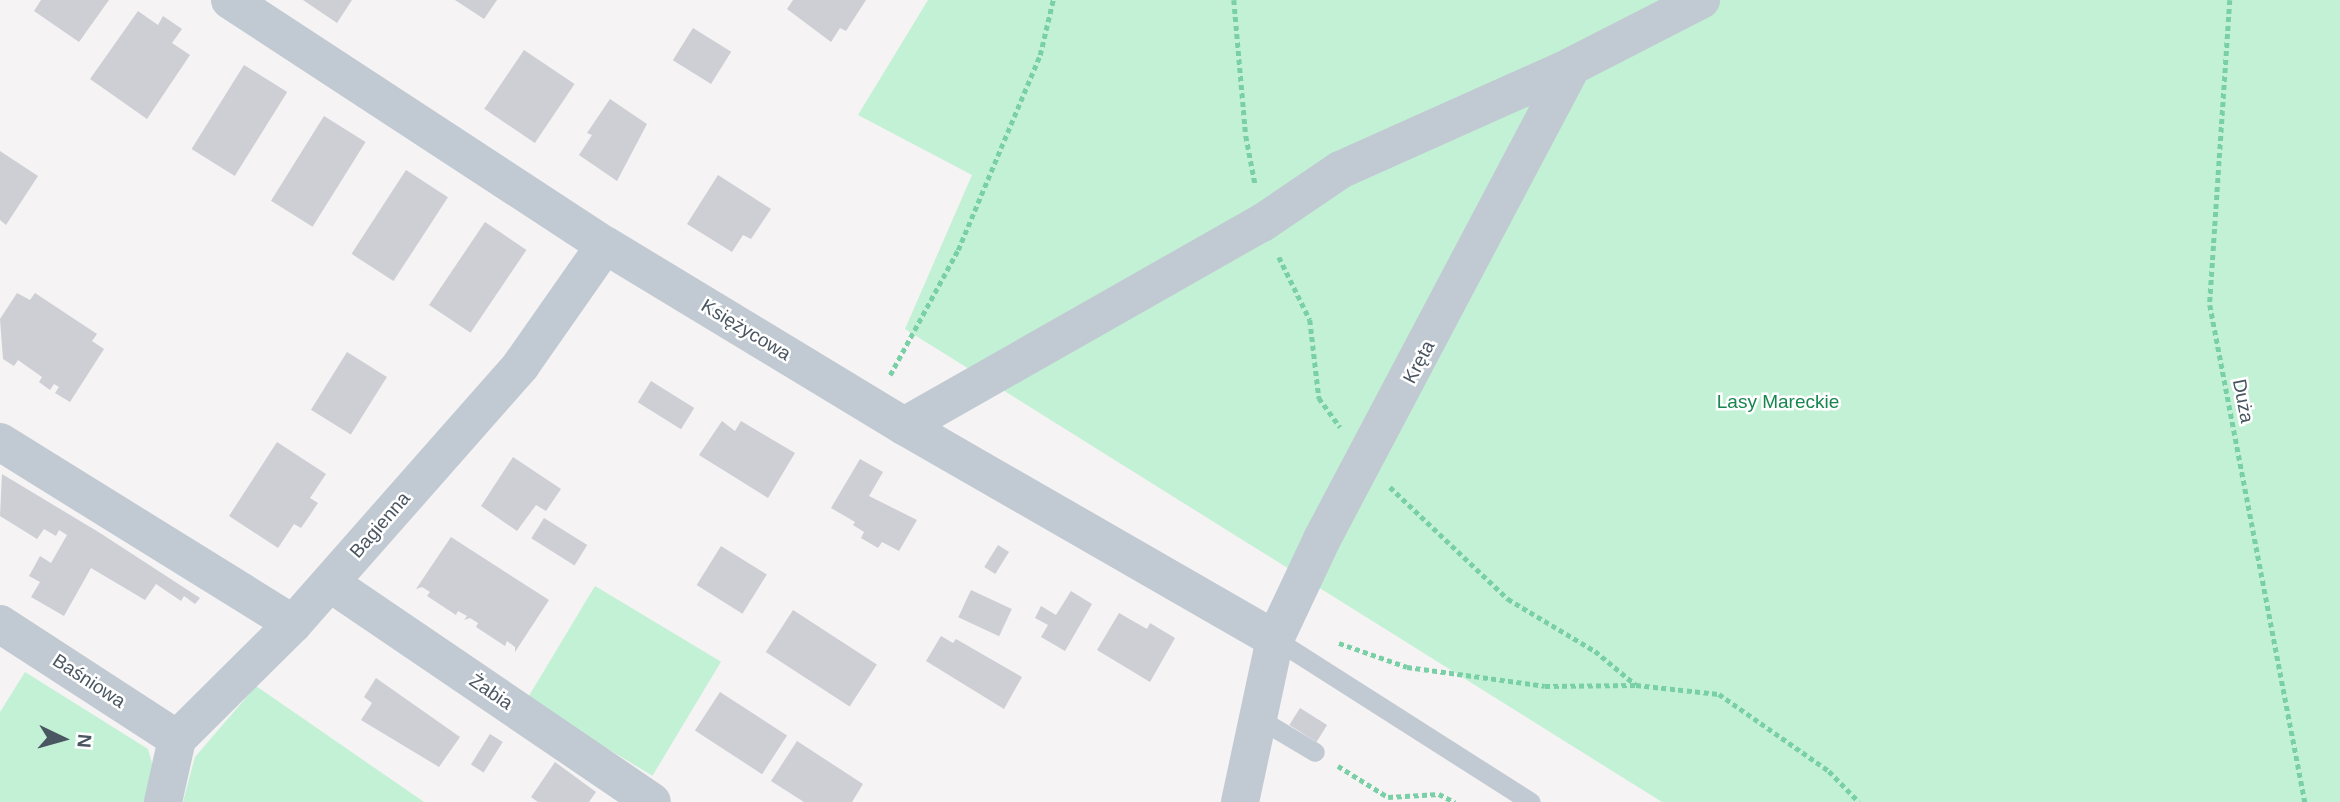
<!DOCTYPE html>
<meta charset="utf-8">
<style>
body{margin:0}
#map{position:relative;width:2340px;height:802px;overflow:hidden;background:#f5f3f3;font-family:Arial,sans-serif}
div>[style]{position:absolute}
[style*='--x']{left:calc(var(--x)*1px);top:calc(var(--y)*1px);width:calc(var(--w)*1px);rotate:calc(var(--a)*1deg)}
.green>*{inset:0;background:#c3f1d5;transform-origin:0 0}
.building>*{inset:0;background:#cdcfd5;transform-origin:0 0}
.path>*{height:4.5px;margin-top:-2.25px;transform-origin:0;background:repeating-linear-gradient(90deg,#7ad0a6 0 5px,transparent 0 8.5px)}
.lane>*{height:19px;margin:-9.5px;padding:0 9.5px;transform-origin:9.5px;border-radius:9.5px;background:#c1cad2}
.street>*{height:38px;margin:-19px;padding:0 19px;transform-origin:19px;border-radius:19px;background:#c1cad2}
span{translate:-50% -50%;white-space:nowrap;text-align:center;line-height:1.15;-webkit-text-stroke:5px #fff;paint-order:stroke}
.street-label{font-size:19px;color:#4a5661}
.park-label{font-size:19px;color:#17864f}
.north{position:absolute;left:28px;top:704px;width:70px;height:70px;-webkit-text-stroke:5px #fff;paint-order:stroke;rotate:95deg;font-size:19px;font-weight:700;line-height:28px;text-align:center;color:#4a5661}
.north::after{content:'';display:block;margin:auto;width:24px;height:32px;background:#4a5661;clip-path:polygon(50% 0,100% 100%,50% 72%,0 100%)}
</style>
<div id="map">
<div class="green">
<div style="clip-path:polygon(928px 0,2340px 0,2340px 802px,1662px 802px,905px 329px,972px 175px,858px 115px)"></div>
<div style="left:595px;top:586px;width:147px;height:133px;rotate:31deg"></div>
<div style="clip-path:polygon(25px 672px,148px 749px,155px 773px,148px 802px,0 802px,0 712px)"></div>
<div style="clip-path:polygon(256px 686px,424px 802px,183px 802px,195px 757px)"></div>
</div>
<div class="building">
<div style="clip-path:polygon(41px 0,109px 0,79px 42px,34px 11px)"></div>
<div style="clip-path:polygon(303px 0,352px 0,337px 23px)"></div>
<div style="clip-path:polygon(455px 0,497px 0,484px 19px)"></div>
<div style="clip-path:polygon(793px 0,866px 0,846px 31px,840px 28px,831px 42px,787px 9px)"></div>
<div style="clip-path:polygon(138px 11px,158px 25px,163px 16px,182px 29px,172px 43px,190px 55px,147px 119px,90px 79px)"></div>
<div style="left:693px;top:28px;width:45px;height:38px;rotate:32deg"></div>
<div style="left:524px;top:50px;width:61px;height:71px;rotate:34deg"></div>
<div style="left:244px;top:65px;width:51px;height:99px;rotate:32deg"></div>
<div style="clip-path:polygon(610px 99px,647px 124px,617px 181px,579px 155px,592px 135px,587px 133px)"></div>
<div style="left:324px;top:116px;width:49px;height:100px;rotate:32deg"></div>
<div style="clip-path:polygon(0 151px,38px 176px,6px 225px,0 220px)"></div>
<div style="left:406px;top:170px;width:50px;height:100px;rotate:33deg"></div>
<div style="clip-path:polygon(718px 175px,771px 209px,751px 239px,743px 235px,732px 252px,687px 224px)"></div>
<div style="left:485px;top:222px;width:50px;height:100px;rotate:34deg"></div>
<div style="clip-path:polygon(17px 293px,30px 300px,35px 293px,97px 334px,92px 341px,104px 349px,70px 402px,55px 393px,59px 387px,54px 384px,50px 390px,39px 382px,42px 377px,18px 360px,14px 366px,3px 359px,0 319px)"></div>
<div style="left:347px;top:352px;width:47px;height:68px;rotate:32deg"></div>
<div style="left:651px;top:381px;width:51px;height:25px;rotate:32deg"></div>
<div style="clip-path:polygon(722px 421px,735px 431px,741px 421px,795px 453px,768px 498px,699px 455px)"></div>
<div style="clip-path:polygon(277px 442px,326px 474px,310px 498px,318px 503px,310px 515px,301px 528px,294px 524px,278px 548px,229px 516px)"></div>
<div style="clip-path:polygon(513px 457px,561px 489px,546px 511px,536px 505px,517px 531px,481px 506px)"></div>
<div style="clip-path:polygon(860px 459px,883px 472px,869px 496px,917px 520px,899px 551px,882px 542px,878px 548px,861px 538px,864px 532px,853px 525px,855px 522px,831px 508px)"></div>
<div style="clip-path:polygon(2px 474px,100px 533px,200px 598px,195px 604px,184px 596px,181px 601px,156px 584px,145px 600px,91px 568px,64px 616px,31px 597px,40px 582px,29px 576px,40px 556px,51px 563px,67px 535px,59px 530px,56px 536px,44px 529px,37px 539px,0 516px)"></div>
<div style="left:544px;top:518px;width:51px;height:24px;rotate:32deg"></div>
<div style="clip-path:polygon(451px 537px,549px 600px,515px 652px,515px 647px,507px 641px,505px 646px,476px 627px,478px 623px,470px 618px,464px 620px,467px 616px,458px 611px,456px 615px,427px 596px,430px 592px,422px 587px,416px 589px)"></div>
<div style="left:998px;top:545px;width:13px;height:26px;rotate:32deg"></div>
<div style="left:721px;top:546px;width:54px;height:46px;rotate:32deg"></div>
<div style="left:971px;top:590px;width:45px;height:30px;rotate:25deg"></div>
<div style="clip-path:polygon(1071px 591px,1092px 604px,1065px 651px,1041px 637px,1048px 625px,1035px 618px,1041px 606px,1056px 615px)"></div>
<div style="left:793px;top:610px;width:100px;height:50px;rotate:33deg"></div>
<div style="clip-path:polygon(1119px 613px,1147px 629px,1150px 623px,1175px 638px,1150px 682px,1097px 650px)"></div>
<div style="clip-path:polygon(941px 636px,953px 643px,956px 639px,1022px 677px,1004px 709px,926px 661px)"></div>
<div style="clip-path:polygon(376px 678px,460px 737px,439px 767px,361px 720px,372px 703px,364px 697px)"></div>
<div style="left:720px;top:692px;width:80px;height:46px;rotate:33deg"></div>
<div style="left:1300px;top:708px;width:32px;height:20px;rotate:32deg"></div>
<div style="left:490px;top:734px;width:15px;height:36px;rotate:32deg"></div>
<div style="clip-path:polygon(797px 741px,863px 784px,852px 802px,804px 802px,771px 781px)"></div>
<div style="clip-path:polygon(555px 762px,596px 792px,589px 802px,538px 802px,531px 797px)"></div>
</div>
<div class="path">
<div style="--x:1234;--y:0;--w:137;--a:85"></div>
<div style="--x:1246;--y:136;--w:48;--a:79.2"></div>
<div style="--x:2230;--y:0;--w:306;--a:93.8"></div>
<div style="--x:2210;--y:305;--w:506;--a:79.18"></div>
<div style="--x:1279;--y:257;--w:70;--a:63.8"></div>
<div style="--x:1310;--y:320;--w:79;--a:83.4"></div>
<div style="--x:1319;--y:398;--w:36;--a:54"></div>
<div style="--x:890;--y:375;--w:142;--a:-61.5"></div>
<div style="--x:958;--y:250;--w:212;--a:-67.2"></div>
<div style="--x:1040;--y:55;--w:57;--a:-76.7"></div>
<div style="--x:1390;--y:487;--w:163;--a:43.5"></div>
<div style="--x:1508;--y:599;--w:101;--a:30.9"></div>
<div style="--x:1595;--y:651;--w:53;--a:39.7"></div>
<div style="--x:1339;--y:643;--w:72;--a:19.4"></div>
<div style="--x:1407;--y:667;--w:139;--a:7.8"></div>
<div style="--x:1545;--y:686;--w:91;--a:-0.6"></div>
<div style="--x:1636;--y:685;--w:83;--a:6.2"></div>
<div style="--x:1719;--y:694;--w:134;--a:35"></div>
<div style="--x:1829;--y:771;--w:43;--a:45.9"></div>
<div style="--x:1338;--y:766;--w:59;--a:31.8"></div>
<div style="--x:1388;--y:797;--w:51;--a:-3.4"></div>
<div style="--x:1439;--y:794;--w:18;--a:27"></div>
</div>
<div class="lane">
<div style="--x:1275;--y:639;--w:303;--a:32.5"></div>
<div style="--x:1258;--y:718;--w:66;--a:30.8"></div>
</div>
<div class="street">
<div style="--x:230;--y:0;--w:448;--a:33.2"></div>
<div style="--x:605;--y:245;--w:350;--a:31.2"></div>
<div style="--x:904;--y:426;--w:428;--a:29.9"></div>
<div style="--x:904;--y:426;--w:412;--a:-29.6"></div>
<div style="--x:1262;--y:223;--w:94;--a:-34.2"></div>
<div style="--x:1340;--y:170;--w:254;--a:-24.1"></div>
<div style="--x:0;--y:442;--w:345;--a:31.8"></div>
<div style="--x:330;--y:583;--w:389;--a:34.2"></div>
<div style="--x:0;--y:624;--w:211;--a:33"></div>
<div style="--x:163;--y:802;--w:65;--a:-77.5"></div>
<div style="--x:177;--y:739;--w:163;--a:-44.8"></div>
<div style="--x:293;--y:624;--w:345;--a:-48.6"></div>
<div style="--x:521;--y:365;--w:146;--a:-55"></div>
<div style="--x:1240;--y:802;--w:167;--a:-77.9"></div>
<div style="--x:1275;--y:639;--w:110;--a:-64.8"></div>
<div style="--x:1322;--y:539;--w:535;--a:-62.14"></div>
<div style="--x:1572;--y:66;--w:145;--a:-27.1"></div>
</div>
<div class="street-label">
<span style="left:746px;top:330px;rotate:31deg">Księżycowa</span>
<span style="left:1419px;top:362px;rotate:-62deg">Kręta</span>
<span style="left:2243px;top:401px;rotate:79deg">Duża</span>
<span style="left:380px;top:525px;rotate:-49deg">Bagienna</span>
<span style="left:89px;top:681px;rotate:33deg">Baśniowa</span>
<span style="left:491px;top:692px;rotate:34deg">Żabia</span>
</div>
<div class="park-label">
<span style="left:1778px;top:402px">Lasy Mareckie</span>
</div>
<div class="north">N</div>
</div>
